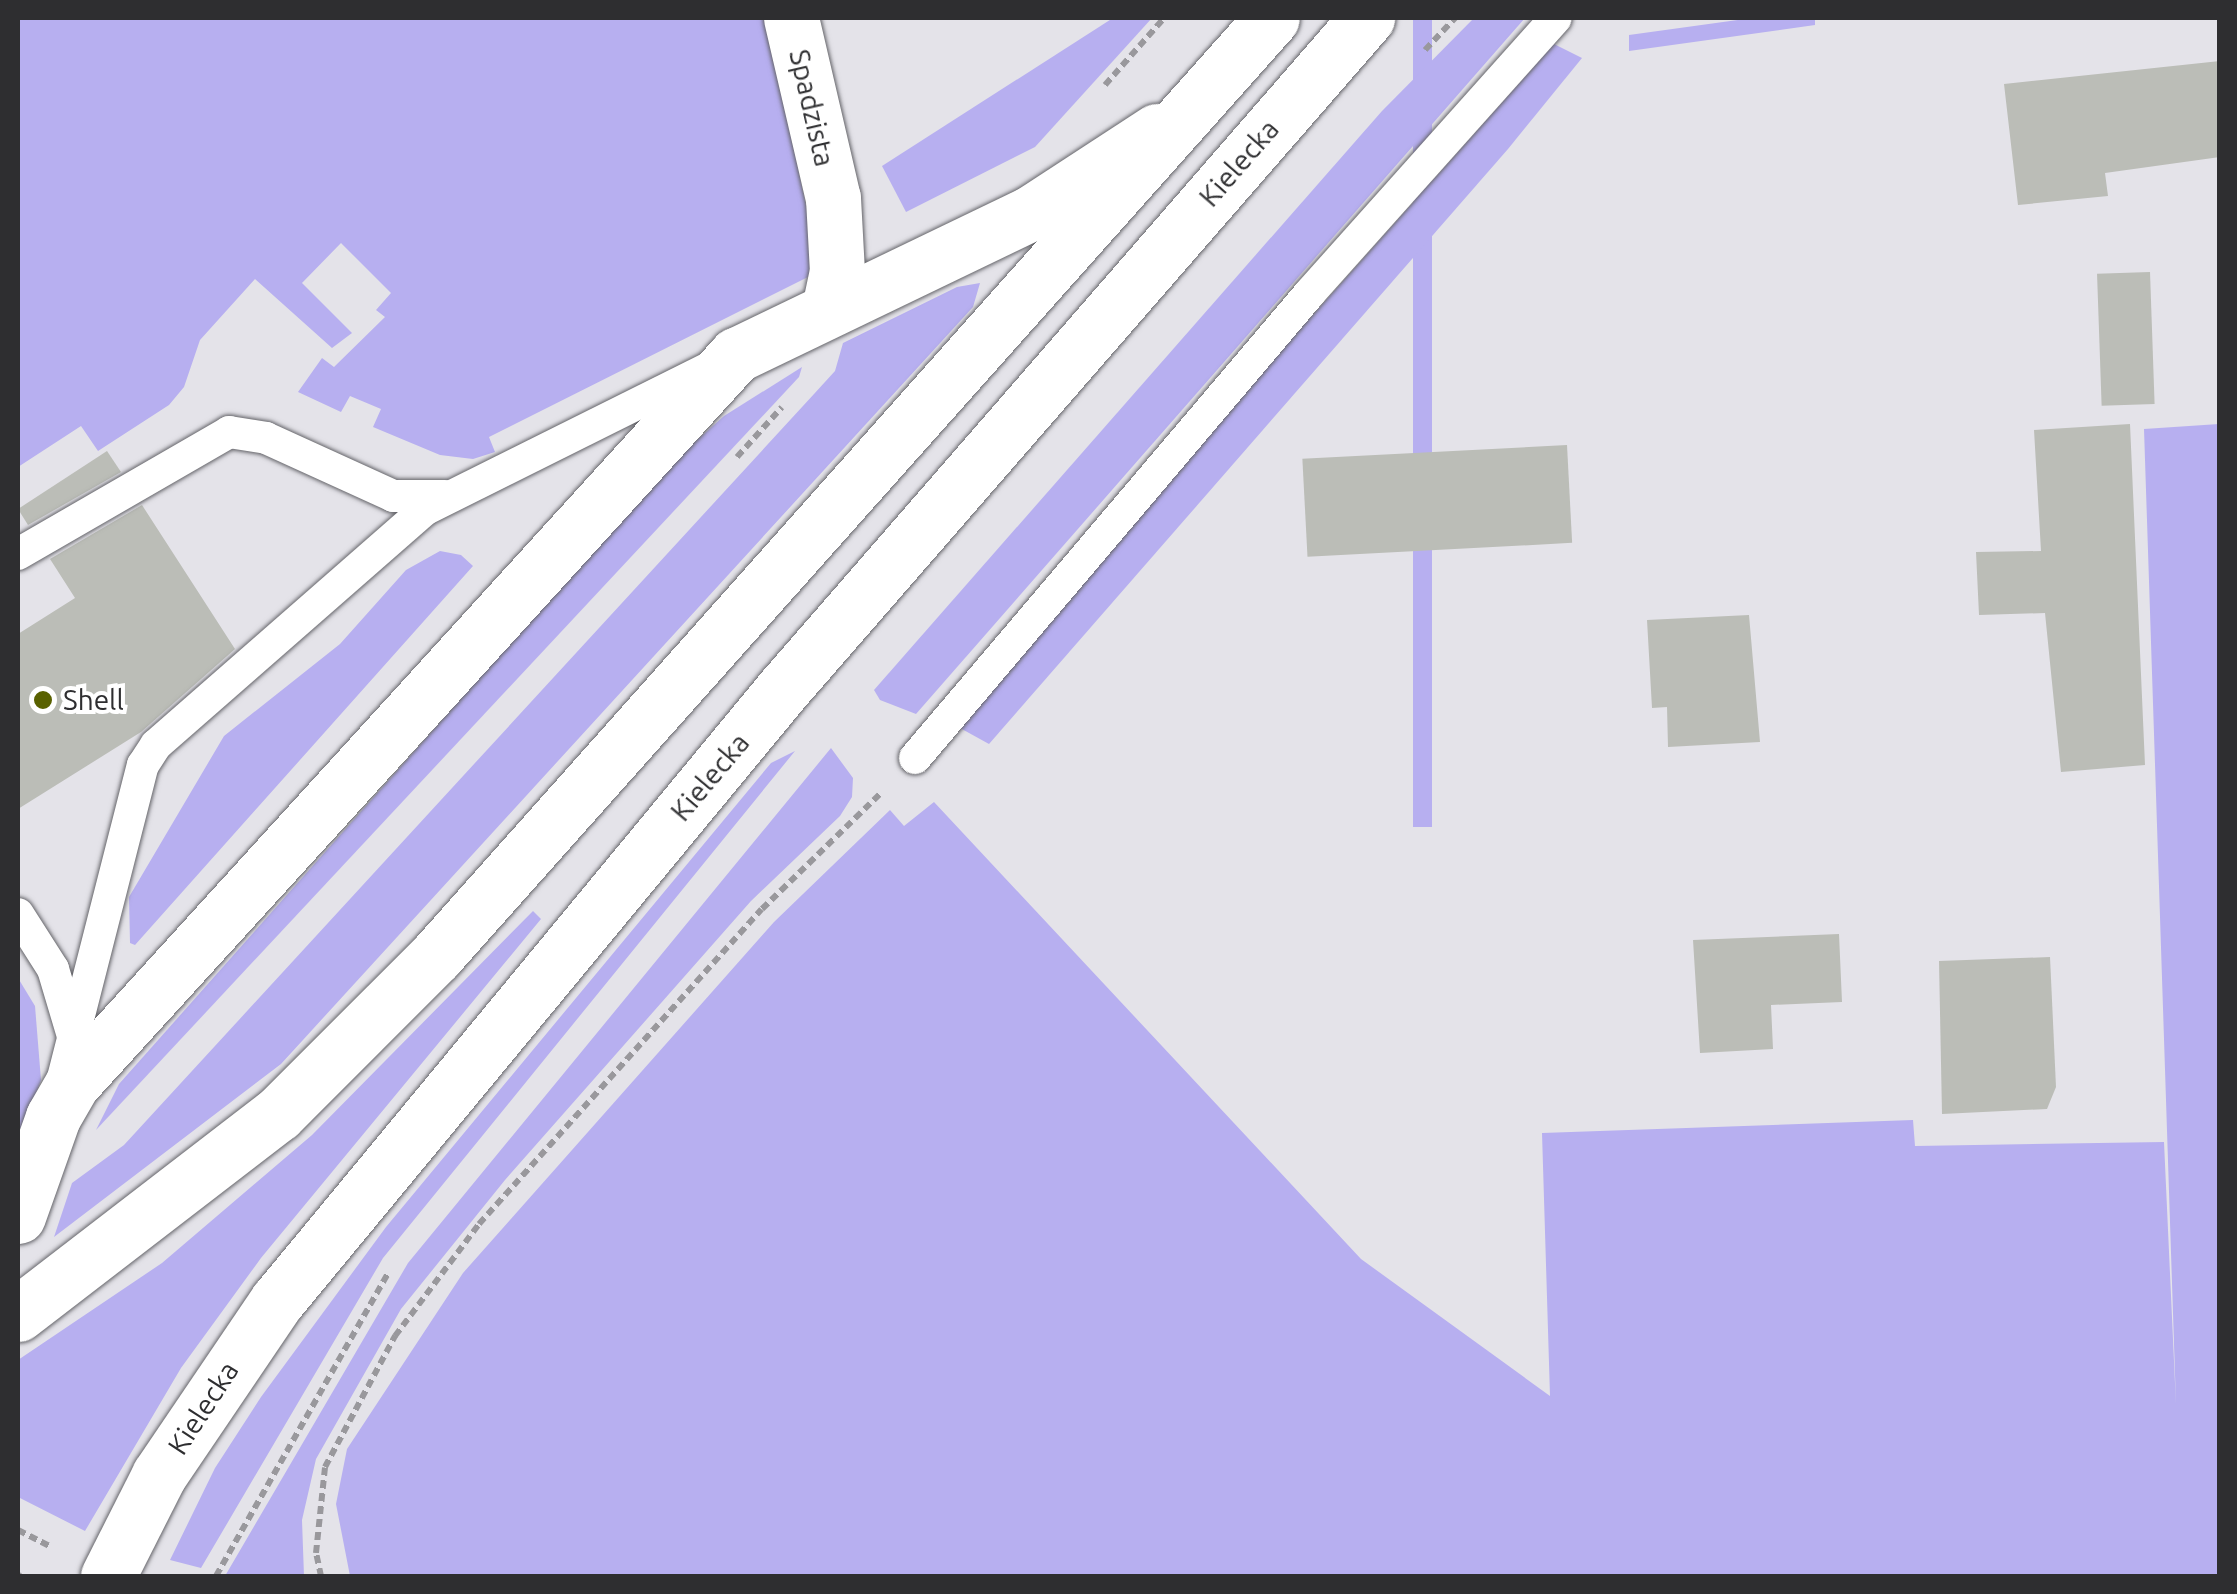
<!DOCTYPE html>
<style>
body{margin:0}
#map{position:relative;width:2237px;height:1594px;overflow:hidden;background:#e4e3e9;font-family:Ubuntu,sans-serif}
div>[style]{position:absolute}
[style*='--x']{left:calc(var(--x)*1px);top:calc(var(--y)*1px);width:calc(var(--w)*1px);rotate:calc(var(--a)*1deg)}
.green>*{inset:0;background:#b7aff0;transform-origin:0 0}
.building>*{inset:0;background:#bbbdb7;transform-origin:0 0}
.path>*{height:6px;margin-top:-3px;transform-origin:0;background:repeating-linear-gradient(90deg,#99989c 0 8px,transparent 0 13px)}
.roads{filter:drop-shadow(0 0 2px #646469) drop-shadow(0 0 2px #646469)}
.lane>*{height:32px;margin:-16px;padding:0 16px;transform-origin:16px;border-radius:16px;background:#fff}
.street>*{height:55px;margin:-27.5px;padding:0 27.5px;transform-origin:27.5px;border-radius:27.5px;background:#fff}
.primary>*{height:55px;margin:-27.5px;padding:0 27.5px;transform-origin:27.5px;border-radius:27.5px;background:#fff}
.dots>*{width:28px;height:28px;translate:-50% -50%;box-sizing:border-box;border:5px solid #fff;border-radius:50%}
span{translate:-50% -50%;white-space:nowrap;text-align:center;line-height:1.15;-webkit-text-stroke:8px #fff;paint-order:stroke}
.street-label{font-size:28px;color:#2e2e30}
.poi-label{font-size:28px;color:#2e2e30}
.left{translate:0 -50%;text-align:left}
.frame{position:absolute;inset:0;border:20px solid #2e2e30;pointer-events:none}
</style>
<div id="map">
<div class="green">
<div style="clip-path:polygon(18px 18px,766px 18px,812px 234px,814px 274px,489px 437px,495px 452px,473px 459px,440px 455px,373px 427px,381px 409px,350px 396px,341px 412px,298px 392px,322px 358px,334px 367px,385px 317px,376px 310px,391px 293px,341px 243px,302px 283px,352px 333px,332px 348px,255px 279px,200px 340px,184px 387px,169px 405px,98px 451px,81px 426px,18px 467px)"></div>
<div style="clip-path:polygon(1113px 18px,1152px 18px,1035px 147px,906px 212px,882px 166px)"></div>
<div style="left:1413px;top:18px;width:19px;height:809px"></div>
<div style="clip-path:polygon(1474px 18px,1525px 18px,916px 714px,880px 700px,874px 690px,1382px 111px)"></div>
<div style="clip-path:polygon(1752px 18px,1815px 18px,1815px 25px,1629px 51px,1629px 35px)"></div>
<div style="clip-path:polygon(1554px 44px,1582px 58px,1508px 149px,989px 744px,960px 728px,1248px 388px)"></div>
<div style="clip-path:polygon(980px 283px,973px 307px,281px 1064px,54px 1237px,72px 1183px,124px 1145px,814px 394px,835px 371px,843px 343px,957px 287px)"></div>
<div style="clip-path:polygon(802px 367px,799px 377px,96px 1130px,119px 1084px,667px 467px,724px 416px)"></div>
<div style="clip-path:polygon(2219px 424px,2219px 1576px,350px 1576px,336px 1504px,347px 1449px,463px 1273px,774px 922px,890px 810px,904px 826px,934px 802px,1361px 1259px,1550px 1396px,1542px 1133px,1913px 1120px,1915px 1146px,2164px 1142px,2176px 1405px,2144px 429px)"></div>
<div style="clip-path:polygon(440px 551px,461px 555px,473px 566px,135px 945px,130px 943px,129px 897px,224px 736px,340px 644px,406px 570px)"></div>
<div style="clip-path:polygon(831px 748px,853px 778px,852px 797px,840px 816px,751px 901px,505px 1180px,401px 1309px,316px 1459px,302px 1520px,304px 1576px,225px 1576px,408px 1263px)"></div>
<div style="clip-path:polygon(795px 751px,383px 1258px,201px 1568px,170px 1560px,215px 1468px,261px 1397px,386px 1227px,771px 763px)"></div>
<div style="clip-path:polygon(533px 911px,541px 919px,261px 1258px,181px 1368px,85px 1531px,18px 1497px,18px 1360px,162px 1263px,312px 1135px)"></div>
<div style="clip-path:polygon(18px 978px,35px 1006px,41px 1080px,18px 1145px)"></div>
</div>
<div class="building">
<div style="clip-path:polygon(2220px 61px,2220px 157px,2105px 173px,2108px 196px,2018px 205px,2004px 84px)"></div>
<div style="left:2150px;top:272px;width:132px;height:53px;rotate:88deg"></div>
<div style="clip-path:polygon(2130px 424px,2145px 765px,2061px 772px,2045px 613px,1979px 615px,1976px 552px,2041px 551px,2034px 430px)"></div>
<div style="left:1567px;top:445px;width:98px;height:265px;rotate:87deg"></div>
<div style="clip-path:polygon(107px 451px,121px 472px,28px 525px,18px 509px)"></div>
<div style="clip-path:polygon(142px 505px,235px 649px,141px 732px,18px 809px,18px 634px,75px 598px,50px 559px)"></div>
<div style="clip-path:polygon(1749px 615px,1760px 742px,1668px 747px,1667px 707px,1652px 708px,1647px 620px)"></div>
<div style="clip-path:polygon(1839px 934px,1842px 1002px,1771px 1005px,1773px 1049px,1700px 1053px,1693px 940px)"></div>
<div style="clip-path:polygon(2050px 957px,2056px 1087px,2047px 1109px,1942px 1114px,1939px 961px)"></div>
</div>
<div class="path">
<div style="--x:1425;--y:50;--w:44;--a:-46.8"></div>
<div style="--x:1105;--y:85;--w:89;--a:-48.6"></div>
<div style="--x:737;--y:457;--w:67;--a:-48"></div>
<div style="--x:18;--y:1530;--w:38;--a:27"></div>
<div style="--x:18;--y:1575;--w:3;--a:18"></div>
<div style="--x:216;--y:1576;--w:350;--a:-60.4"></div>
<div style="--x:321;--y:1576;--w:24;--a:-102"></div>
<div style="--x:316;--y:1553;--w:86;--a:-84"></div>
<div style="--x:325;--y:1467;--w:149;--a:-61.9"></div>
<div style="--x:395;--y:1336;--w:140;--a:-53.1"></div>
<div style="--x:479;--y:1224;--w:423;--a:-48.1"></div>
<div style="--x:762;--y:909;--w:166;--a:-44.3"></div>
</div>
<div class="roads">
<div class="lane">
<div style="--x:18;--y:554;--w:244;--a:-30"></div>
<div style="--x:229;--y:432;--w:37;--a:9"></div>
<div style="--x:266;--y:438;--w:140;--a:24.5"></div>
<div style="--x:393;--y:496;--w:52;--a:0"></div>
<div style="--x:915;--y:758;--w:609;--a:-49.66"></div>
<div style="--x:1309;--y:294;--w:370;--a:-48.2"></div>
<div style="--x:18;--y:914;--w:65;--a:57.5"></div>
<div style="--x:53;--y:969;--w:70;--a:73.4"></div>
<div style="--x:62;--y:1082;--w:327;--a:-75.7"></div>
<div style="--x:143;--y:765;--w:24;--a:-57"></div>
<div style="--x:156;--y:745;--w:356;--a:-41.2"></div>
<div style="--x:424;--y:510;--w:318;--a:-26.5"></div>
</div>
<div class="street">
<div style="--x:791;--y:18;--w:185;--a:76.9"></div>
<div style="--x:833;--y:198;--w:73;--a:86.9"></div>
<div style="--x:837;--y:271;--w:39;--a:102"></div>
<div style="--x:18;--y:1216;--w:105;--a:-70.5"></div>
<div style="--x:53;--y:1117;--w:39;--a:-60"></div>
<div style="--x:73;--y:1083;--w:985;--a:-47.68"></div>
<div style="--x:736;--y:355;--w:327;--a:-25.7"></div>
<div style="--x:1031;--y:213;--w:150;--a:-33.1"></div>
</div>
<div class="primary">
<div style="--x:18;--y:1314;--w:328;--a:-37.6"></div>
<div style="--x:278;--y:1114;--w:223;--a:-45"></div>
<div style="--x:436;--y:956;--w:1256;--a:-48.29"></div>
<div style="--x:108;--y:1576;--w:113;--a:-63.2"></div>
<div style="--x:159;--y:1475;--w:210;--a:-55.9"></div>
<div style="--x:277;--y:1301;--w:794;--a:-50.42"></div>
<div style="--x:783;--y:689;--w:890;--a:-48.97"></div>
</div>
</div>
<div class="dots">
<div style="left:43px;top:700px;background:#596100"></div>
</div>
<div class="street-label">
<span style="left:812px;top:108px;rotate:77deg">Spadzista</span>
<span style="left:1239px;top:163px;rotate:-49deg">Kielecka</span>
<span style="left:710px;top:777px;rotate:-50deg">Kielecka</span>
<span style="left:203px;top:1408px;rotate:-57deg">Kielecka</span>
</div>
<div class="poi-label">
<span class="left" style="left:63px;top:700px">Shell</span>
</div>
<div class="frame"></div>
</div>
